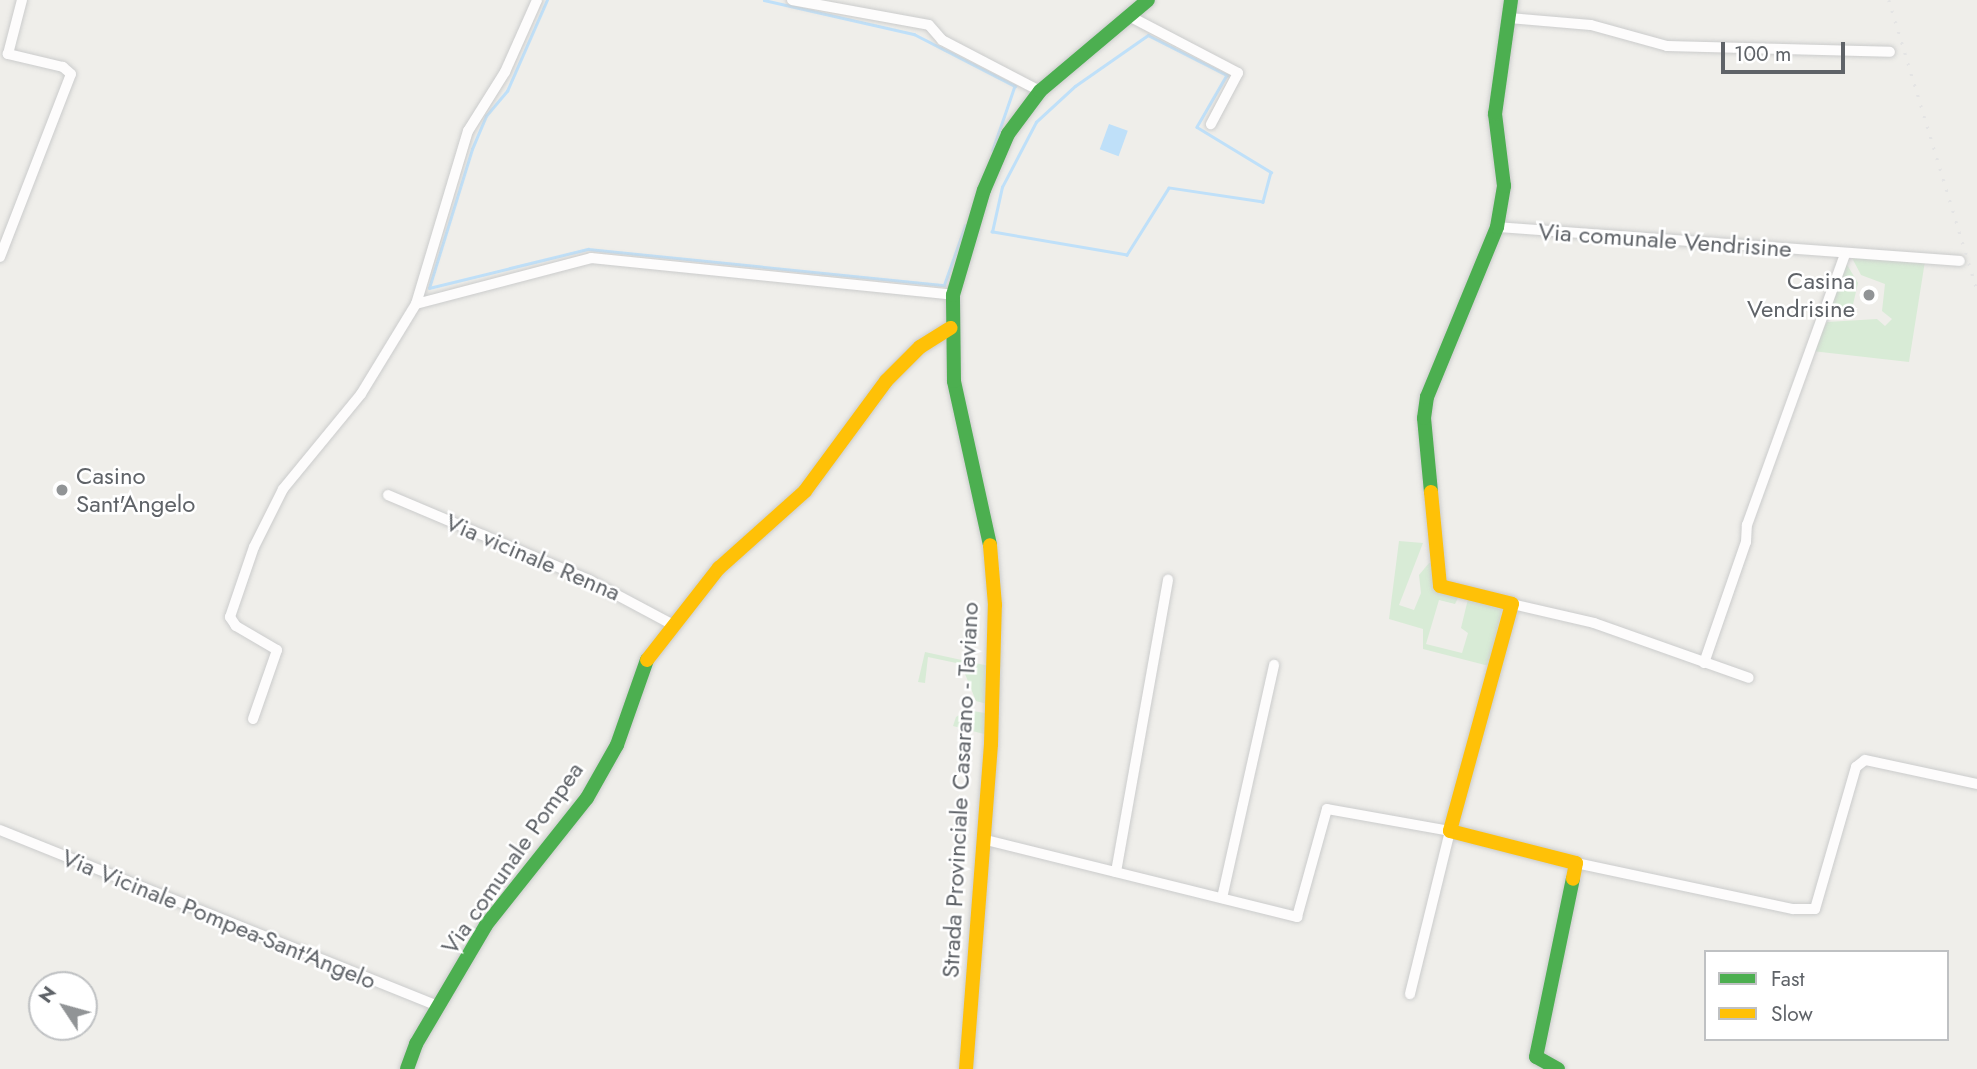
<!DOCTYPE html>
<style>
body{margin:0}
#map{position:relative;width:1977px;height:1069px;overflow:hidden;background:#efeeea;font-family:Jost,sans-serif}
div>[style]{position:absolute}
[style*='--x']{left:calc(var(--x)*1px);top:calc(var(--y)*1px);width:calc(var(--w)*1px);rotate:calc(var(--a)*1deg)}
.green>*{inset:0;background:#d8ebd6}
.water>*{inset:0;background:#bfe0f9;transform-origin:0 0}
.stream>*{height:2.5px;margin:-1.25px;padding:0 1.25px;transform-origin:1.25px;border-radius:1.25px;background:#bfe0f9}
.roads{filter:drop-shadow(0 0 2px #cbcccc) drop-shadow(0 0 2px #cbcccc)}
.street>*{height:10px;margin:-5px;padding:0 5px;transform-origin:5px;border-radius:5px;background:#fdfcfc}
.fast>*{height:14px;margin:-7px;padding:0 7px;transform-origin:7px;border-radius:7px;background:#4caf50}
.slow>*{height:14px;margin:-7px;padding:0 7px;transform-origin:7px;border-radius:7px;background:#ffc107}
.rail>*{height:2.5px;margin-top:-1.25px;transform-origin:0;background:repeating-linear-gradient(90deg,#e4e4e4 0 2px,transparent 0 11px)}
.dots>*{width:19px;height:19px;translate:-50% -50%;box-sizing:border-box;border:4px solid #fff;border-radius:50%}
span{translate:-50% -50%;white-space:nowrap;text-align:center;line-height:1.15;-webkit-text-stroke:5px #fff;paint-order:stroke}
.street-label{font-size:24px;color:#5f6368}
.poi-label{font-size:24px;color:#5f6368}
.right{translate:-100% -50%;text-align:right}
.left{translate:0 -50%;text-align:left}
.legend{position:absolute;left:1704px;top:950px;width:245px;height:91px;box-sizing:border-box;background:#fff;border:2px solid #bfc1c3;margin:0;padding:9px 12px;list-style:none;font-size:21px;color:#5f6368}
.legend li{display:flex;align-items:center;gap:14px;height:35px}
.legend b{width:35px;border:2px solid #bfc1c3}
.north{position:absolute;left:28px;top:971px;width:70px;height:70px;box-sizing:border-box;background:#fff;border:2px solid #bfc1c3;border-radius:50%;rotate:306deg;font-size:19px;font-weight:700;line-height:28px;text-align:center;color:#5f6368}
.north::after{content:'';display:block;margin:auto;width:24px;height:32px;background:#919496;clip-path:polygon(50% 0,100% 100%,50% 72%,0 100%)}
.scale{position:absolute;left:1721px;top:42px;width:124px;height:32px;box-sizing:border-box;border:4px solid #5f6368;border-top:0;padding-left:9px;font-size:21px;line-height:24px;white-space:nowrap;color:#5f6368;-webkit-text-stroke:5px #fff;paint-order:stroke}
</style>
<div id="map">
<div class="green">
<div style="clip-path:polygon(1851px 256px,1925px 261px,1909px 362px,1812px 351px,1827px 322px,1877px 319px,1885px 326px,1892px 319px,1882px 311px,1885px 284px,1861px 275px)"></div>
<div style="clip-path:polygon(1846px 263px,1858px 283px,1851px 313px,1831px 314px,1828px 310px)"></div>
<div style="clip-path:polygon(1399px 541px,1423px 543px,1399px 605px,1414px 610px,1421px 593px,1419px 575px,1429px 563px,1434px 563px,1436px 590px,1459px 596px,1455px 604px,1439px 600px,1426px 644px,1462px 653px,1468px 633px,1461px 628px,1468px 599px,1502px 610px,1489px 666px,1423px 649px,1423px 629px,1389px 619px)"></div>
<div style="clip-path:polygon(925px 652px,989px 666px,987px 704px,976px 701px,961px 664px,928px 657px,925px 683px,918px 682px)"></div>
<div style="clip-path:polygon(967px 710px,985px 713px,984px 734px,953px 726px,956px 717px)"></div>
</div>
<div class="water">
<div style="left:1109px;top:124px;width:20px;height:27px;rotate:20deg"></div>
</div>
<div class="stream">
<div style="--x:764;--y:0;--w:154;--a:12.8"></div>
<div style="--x:914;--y:34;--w:114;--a:27.2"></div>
<div style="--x:1015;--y:86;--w:68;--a:109"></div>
<div style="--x:1148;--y:35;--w:89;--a:26.9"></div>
<div style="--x:1227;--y:75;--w:60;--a:120"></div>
<div style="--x:1197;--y:127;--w:87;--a:31.3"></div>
<div style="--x:1271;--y:172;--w:31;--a:105"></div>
<div style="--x:1263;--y:202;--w:95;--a:-171.5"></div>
<div style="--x:1169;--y:188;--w:79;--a:122.1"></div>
<div style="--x:1127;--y:255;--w:137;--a:-170.3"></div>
<div style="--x:992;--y:232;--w:46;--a:-77.5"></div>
<div style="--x:1002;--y:187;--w:73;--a:-62.4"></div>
<div style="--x:1036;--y:122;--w:53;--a:-42.7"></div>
<div style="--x:1075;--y:86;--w:89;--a:-34.9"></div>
<div style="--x:429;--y:288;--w:164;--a:-13.8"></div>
<div style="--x:588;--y:249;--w:358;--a:5.8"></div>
<div style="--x:944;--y:285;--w:63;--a:-70.4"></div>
<div style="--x:429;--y:288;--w:145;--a:-72.8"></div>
<div style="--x:472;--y:149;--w:36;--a:-67"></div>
<div style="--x:486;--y:116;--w:33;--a:-50"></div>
<div style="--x:507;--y:91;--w:99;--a:-66.3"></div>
</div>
<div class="roads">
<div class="street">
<div style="--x:792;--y:0;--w:139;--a:10.3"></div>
<div style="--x:929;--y:25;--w:20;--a:49"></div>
<div style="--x:942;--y:40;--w:110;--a:27.5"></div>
<div style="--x:1129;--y:16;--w:123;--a:27.6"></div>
<div style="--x:1238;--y:73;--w:58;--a:117.9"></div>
<div style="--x:1509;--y:18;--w:82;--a:4.9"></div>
<div style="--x:1591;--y:25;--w:79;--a:15.4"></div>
<div style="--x:1667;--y:46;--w:223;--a:1.5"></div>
<div style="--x:1497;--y:227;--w:464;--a:4.2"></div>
<div style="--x:0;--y:257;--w:196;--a:-68.8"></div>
<div style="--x:71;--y:74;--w:11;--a:-139"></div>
<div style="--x:63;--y:67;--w:57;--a:-166.7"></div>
<div style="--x:8;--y:54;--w:56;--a:-75.5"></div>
<div style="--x:416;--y:304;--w:181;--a:-14.7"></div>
<div style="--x:591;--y:258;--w:364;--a:5.8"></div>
<div style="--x:388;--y:495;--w:218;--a:22.9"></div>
<div style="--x:589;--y:580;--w:98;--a:28.1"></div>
<div style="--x:1512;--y:604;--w:84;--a:13"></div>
<div style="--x:1594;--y:623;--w:164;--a:19.5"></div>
<div style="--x:1704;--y:663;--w:128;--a:-70.9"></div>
<div style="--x:1746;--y:542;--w:17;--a:-87"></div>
<div style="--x:1747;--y:525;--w:288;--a:-70.1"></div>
<div style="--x:253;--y:719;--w:73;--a:-70.8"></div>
<div style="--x:277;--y:650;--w:48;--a:-149.7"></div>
<div style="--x:236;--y:626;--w:11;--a:-124"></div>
<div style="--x:230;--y:617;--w:74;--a:-71.1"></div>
<div style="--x:254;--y:547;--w:65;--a:-63.4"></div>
<div style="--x:283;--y:489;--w:123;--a:-50.6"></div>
<div style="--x:361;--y:394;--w:105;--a:-58.6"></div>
<div style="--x:416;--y:304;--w:181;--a:-73.3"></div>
<div style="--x:468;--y:131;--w:70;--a:-57.9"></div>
<div style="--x:505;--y:72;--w:79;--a:-66"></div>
<div style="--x:0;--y:830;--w:472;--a:21.9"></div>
<div style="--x:982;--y:839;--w:325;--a:13.9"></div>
<div style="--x:1297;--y:917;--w:112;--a:-74.5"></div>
<div style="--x:1327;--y:809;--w:125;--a:10.1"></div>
<div style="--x:1450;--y:831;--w:168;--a:103.8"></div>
<div style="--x:1576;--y:863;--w:222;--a:12"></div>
<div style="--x:1793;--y:909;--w:22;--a:0"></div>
<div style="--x:1815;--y:909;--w:148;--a:-73.9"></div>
<div style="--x:1856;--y:767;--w:11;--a:-38"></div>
<div style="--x:1865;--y:760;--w:115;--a:12.1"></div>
<div style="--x:1116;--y:872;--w:297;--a:-79.9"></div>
<div style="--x:1222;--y:898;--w:239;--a:-77.4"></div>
</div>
<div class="fast">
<div style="--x:1431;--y:492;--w:74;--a:-95.4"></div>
<div style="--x:1424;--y:418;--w:21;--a:-82"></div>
<div style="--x:1427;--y:397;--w:184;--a:-67.6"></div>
<div style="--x:1497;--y:227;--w:42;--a:-80.3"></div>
<div style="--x:1504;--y:186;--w:73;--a:-97.1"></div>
<div style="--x:1495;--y:114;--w:115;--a:-82"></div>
<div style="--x:990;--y:545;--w:168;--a:-102.4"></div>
<div style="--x:954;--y:381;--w:86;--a:-90.7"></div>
<div style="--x:953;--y:295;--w:109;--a:-73.6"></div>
<div style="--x:984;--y:190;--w:61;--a:-66.8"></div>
<div style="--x:1008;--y:134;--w:54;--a:-53.3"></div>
<div style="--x:1040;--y:91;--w:141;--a:-40.1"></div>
<div style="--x:407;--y:1069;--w:27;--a:-70"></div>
<div style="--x:416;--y:1044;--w:138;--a:-59.5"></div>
<div style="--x:486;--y:925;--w:162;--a:-51.5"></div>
<div style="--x:587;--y:798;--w:61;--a:-60.5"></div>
<div style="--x:617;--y:745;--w:90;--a:-70.6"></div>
<div style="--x:1558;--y:1069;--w:25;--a:-151"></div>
<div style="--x:1536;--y:1057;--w:182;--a:-78.3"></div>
</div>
<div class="slow">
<div style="--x:1431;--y:492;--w:94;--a:84.5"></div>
<div style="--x:1440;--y:586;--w:74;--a:14"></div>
<div style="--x:1512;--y:604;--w:235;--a:105.3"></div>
<div style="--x:1450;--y:831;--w:130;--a:14.3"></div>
<div style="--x:1576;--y:863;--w:16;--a:101"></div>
<div style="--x:647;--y:660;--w:117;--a:-52"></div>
<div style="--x:719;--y:568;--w:115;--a:-41.8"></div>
<div style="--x:805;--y:491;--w:137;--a:-53.6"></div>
<div style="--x:886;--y:381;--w:48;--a:-45"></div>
<div style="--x:920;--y:347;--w:36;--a:-32"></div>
<div style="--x:966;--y:1069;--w:326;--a:-85.6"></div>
<div style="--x:991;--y:744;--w:139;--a:-88.4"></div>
<div style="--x:995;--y:605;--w:60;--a:-94.8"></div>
</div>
</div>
<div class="rail">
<div style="--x:1889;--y:0;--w:302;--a:73.1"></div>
</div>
<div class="dots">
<div style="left:1869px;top:295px;background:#919496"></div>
<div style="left:62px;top:490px;background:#919496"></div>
</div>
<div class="street-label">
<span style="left:1665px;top:240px;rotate:4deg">Via comunale Vendrisine</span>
<span style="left:533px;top:557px;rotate:23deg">Via vicinale Renna</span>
<span style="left:960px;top:790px;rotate:-87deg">Strada Provinciale Casarano - Taviano</span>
<span style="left:512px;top:858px;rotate:-55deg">Via comunale Pompea</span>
<span style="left:219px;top:919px;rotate:22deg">Via Vicinale Pompea-Sant'Angelo</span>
</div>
<div class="poi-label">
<span class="right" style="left:1855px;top:295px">Casina<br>Vendrisine</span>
<span class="left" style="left:76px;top:490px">Casino<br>Sant'Angelo</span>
</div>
<ul class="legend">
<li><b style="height:9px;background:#4caf50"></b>Fast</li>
<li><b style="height:9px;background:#ffc107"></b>Slow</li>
</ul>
<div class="north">N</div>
<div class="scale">100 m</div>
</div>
